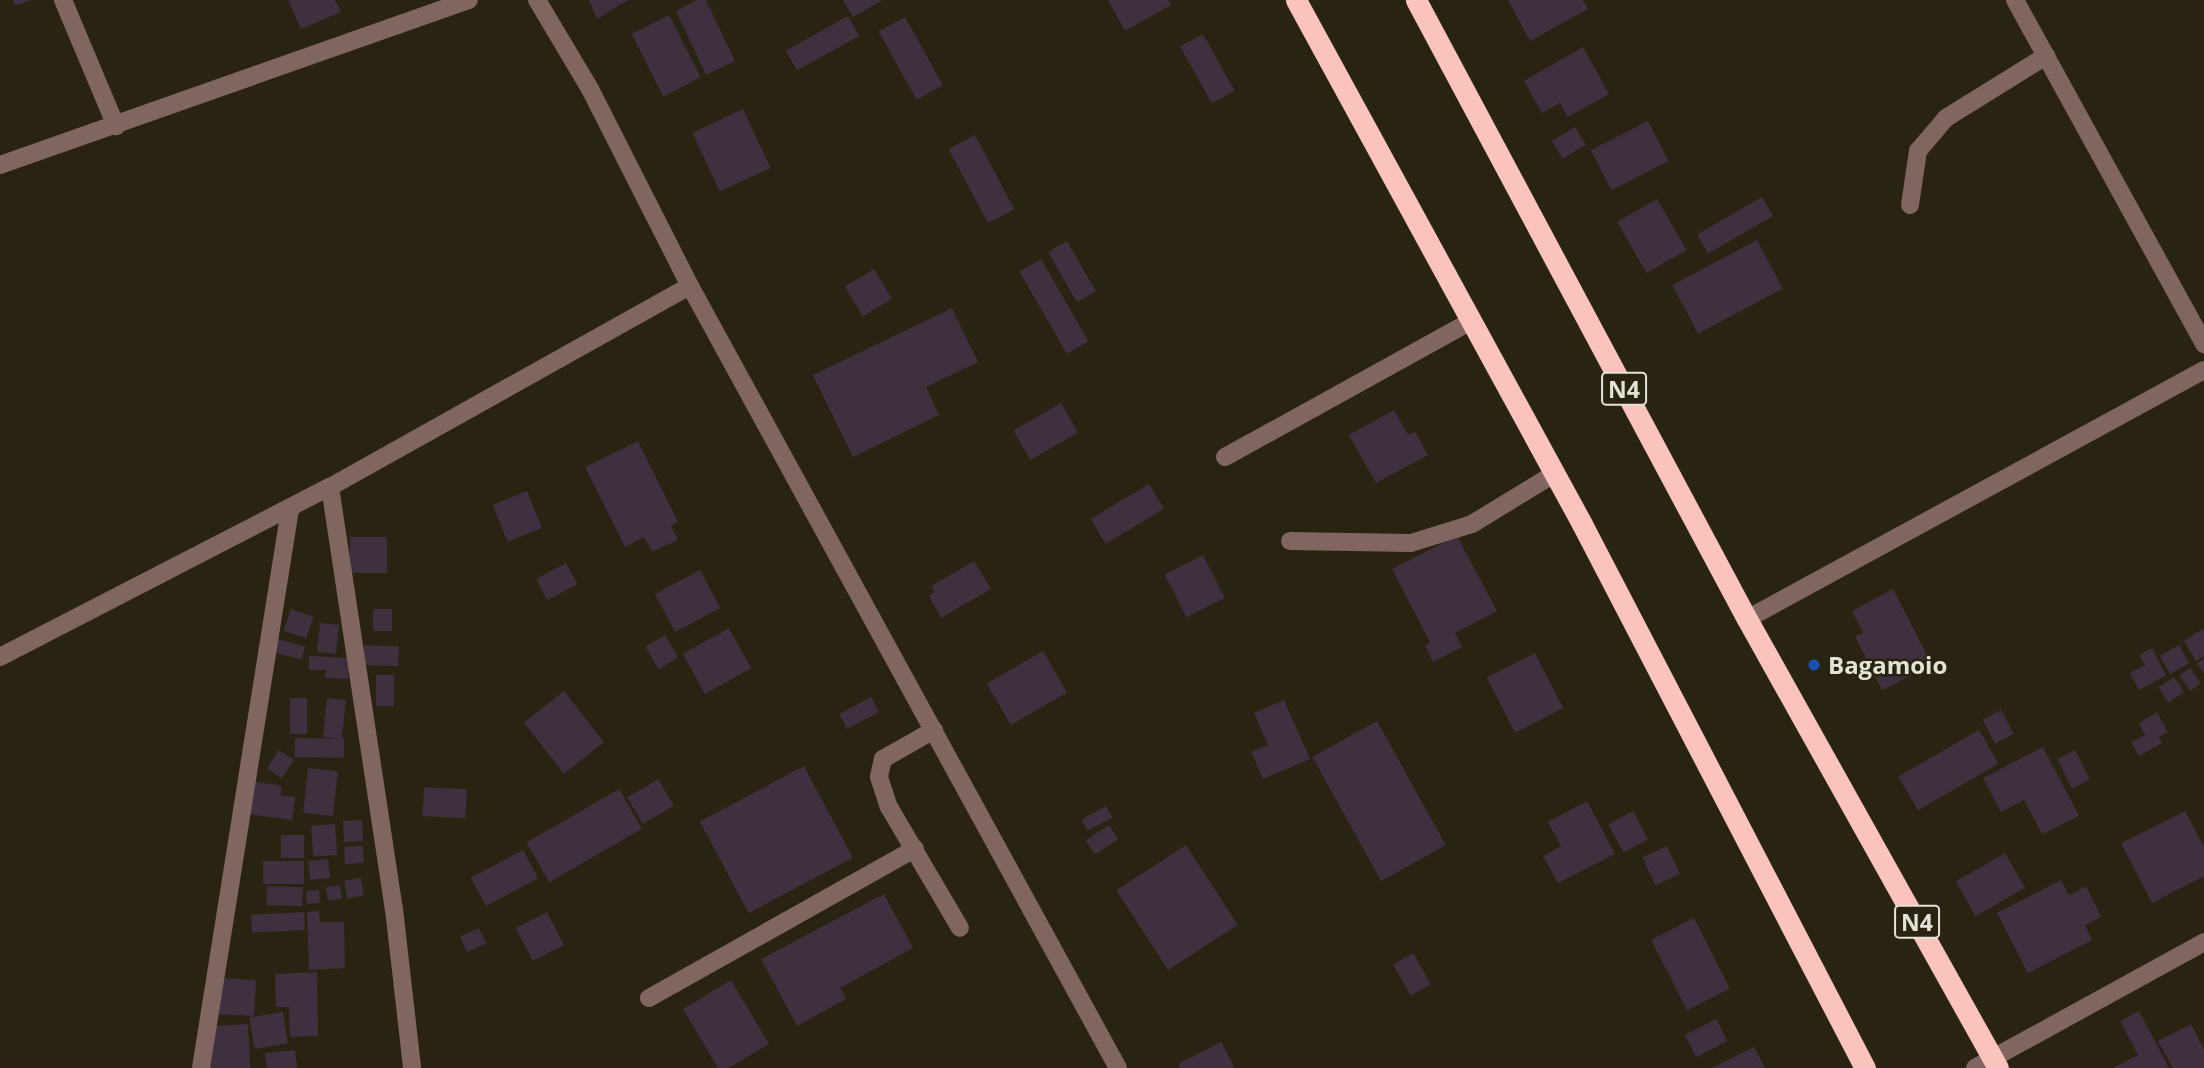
<!DOCTYPE html>
<style>
body{margin:0}
#map{position:relative;width:2204px;height:1068px;overflow:hidden;background:#292412;font-family:"Open Sans",sans-serif}
div>[style]{position:absolute}
[style*='--x']{left:calc(var(--x)*1px);top:calc(var(--y)*1px);width:calc(var(--w)*1px);rotate:calc(var(--a)*1deg)}
.building>*{inset:0;background:#3e303e;transform-origin:0 0}
.minor>*{height:18px;margin:-9px;padding:0 9px;transform-origin:9px;border-radius:9px;background:#816561}
.highway>*{height:21px;margin:-10.5px;padding:0 10.5px;transform-origin:10.5px;border-radius:10.5px;background:#fac3bb}
.dots>*{width:19px;height:19px;translate:-50% -50%;box-sizing:border-box;border:4px solid #292412;border-radius:50%}
span{translate:-50% -50%;white-space:nowrap;text-align:center;line-height:1.15;-webkit-text-stroke:5px #292412;paint-order:stroke}
.shield-label span{padding:2px 5px;background:#292412;border:2px solid;border-radius:5px;-webkit-text-stroke-width:0}
.shield-label{font-size:23px;color:#e5e2d7;font-weight:700}
.poi-label{font-size:24px;color:#e5e2d7;font-weight:700}
.left{translate:0 -50%;text-align:left}
</style>
<div id="map">
<div class="building">
<div style="clip-path:polygon(13px 0,31px 0,15px 6px)"></div>
<div style="clip-path:polygon(288px 0,335px 0,341px 12px,301px 29px)"></div>
<div style="clip-path:polygon(589px 0,628px 0,597px 19px)"></div>
<div style="clip-path:polygon(697px 0,706px 0,735px 61px,706px 75px,676px 11px)"></div>
<div style="clip-path:polygon(843px 0,883px 0,853px 17px)"></div>
<div style="clip-path:polygon(1108px 0,1168px 0,1171px 5px,1125px 31px)"></div>
<div style="clip-path:polygon(1508px 0,1583px 0,1588px 9px,1530px 41px)"></div>
<div style="left:669px;top:15px;width:70px;height:42px;rotate:63deg"></div>
<div style="left:848px;top:16px;width:23px;height:71px;rotate:61deg"></div>
<div style="left:905px;top:17px;width:78px;height:30px;rotate:61deg"></div>
<div style="left:1203px;top:34px;width:65px;height:26px;rotate:61deg"></div>
<div style="clip-path:polygon(1583px 47px,1609px 94px,1568px 117px,1560px 103px,1542px 113px,1524px 81px)"></div>
<div style="left:743px;top:109px;width:65px;height:56px;rotate:65deg"></div>
<div style="left:1648px;top:121px;width:45px;height:64px;rotate:63deg"></div>
<div style="left:1575px;top:127px;width:21px;height:27px;rotate:59deg"></div>
<div style="left:975px;top:135px;width:84px;height:30px;rotate:62deg"></div>
<div style="left:1762px;top:197px;width:22px;height:75px;rotate:60deg"></div>
<div style="left:1657px;top:199px;width:59px;height:46px;rotate:60deg"></div>
<div style="left:1757px;top:240px;width:55px;height:96px;rotate:62deg"></div>
<div style="left:1067px;top:241px;width:58px;height:22px;rotate:60deg"></div>
<div style="left:1041px;top:259px;width:95px;height:25px;rotate:60deg"></div>
<div style="left:874px;top:269px;width:35px;height:34px;rotate:59deg"></div>
<div style="clip-path:polygon(952px 308px,978px 362px,926px 387px,939px 415px,853px 457px,813px 375px)"></div>
<div style="left:1061px;top:403px;width:34px;height:55px;rotate:60deg"></div>
<div style="clip-path:polygon(1394px 410px,1408px 435px,1415px 432px,1428px 455px,1376px 483px,1349px 435px)"></div>
<div style="clip-path:polygon(638px 441px,678px 522px,671px 526px,678px 540px,652px 552px,644px 537px,625px 547px,585px 467px)"></div>
<div style="left:1149px;top:484px;width:29px;height:68px;rotate:59deg"></div>
<div style="left:527px;top:491px;width:40px;height:37px;rotate:68deg"></div>
<div style="clip-path:polygon(1457px 536px,1497px 611px,1455px 633px,1462px 647px,1433px 662px,1425px 645px,1430px 642px,1392px 569px)"></div>
<div style="left:387px;top:537px;width:36px;height:37px;rotate:90deg"></div>
<div style="left:1203px;top:555px;width:48px;height:43px;rotate:63deg"></div>
<div style="clip-path:polygon(974px 561px,991px 589px,941px 618px,929px 596px,935px 592px,931px 586px)"></div>
<div style="left:566px;top:563px;width:24px;height:34px;rotate:62deg"></div>
<div style="left:700px;top:570px;width:43px;height:51px;rotate:62deg"></div>
<div style="clip-path:polygon(1893px 589px,1932px 665px,1882px 690px,1855px 636px,1863px 633px,1852px 611px)"></div>
<div style="left:291px;top:609px;width:24px;height:23px;rotate:19deg"></div>
<div style="left:373px;top:609px;width:19px;height:22px"></div>
<div style="left:320px;top:623px;width:19px;height:29px;rotate:6deg"></div>
<div style="left:729px;top:628px;width:46px;height:53px;rotate:61deg"></div>
<div style="clip-path:polygon(2204px 628px,2204px 656px,2196px 661px,2184px 641px)"></div>
<div style="left:665px;top:635px;width:26px;height:23px;rotate:59deg"></div>
<div style="left:278px;top:639px;width:28px;height:14px;rotate:15deg"></div>
<div style="left:364px;top:645px;width:35px;height:20px;rotate:2deg"></div>
<div style="left:2179px;top:645px;width:21px;height:22px;rotate:61deg"></div>
<div style="clip-path:polygon(2152px 648px,2166px 675px,2139px 690px,2130px 673px,2145px 665px,2139px 655px)"></div>
<div style="left:1043px;top:651px;width:48px;height:65px;rotate:60deg"></div>
<div style="left:1535px;top:653px;width:62px;height:54px;rotate:63deg"></div>
<div style="clip-path:polygon(309px 656px,350px 658px,348px 679px,325px 678px,326px 670px,309px 670px)"></div>
<div style="clip-path:polygon(2204px 659px,2204px 674px,2197px 663px)"></div>
<div style="left:2190px;top:668px;width:19px;height:13px;rotate:55deg"></div>
<div style="left:376px;top:675px;width:18px;height:31px"></div>
<div style="left:2174px;top:677px;width:18px;height:19px;rotate:56deg"></div>
<div style="left:564px;top:691px;width:65px;height:51px;rotate:52deg"></div>
<div style="left:871px;top:697px;width:17px;height:36px;rotate:62deg"></div>
<div style="left:290px;top:698px;width:17px;height:36px"></div>
<div style="left:327px;top:698px;width:19px;height:39px;rotate:6deg"></div>
<div style="clip-path:polygon(1284px 700px,1310px 759px,1263px 779px,1251px 752px,1268px 745px,1254px 713px)"></div>
<div style="left:2001px;top:710px;width:27px;height:21px;rotate:62deg"></div>
<div style="clip-path:polygon(2157px 712px,2168px 732px,2159px 737px,2162px 743px,2139px 756px,2131px 742px,2145px 735px,2139px 723px)"></div>
<div style="left:1377px;top:721px;width:142px;height:74px;rotate:61deg"></div>
<div style="left:1979px;top:730px;width:39px;height:93px;rotate:60deg"></div>
<div style="left:295px;top:738px;width:49px;height:19px;rotate:1deg"></div>
<div style="clip-path:polygon(2043px 747px,2079px 816px,2042px 834px,2024px 800px,2001px 812px,1983px 778px)"></div>
<div style="left:279px;top:750px;width:18px;height:22px;rotate:34deg"></div>
<div style="left:2075px;top:750px;width:33px;height:20px;rotate:63deg"></div>
<div style="left:804px;top:766px;width:104px;height:118px;rotate:62deg"></div>
<div style="left:308px;top:768px;width:30px;height:45px;rotate:6deg"></div>
<div style="left:658px;top:779px;width:31px;height:36px;rotate:59deg"></div>
<div style="clip-path:polygon(252px 781px,282px 786px,280px 795px,295px 797px,292px 820px,248px 814px)"></div>
<div style="left:424px;top:787px;width:43px;height:29px;rotate:3deg"></div>
<div style="left:619px;top:789px;width:46px;height:107px;rotate:60deg"></div>
<div style="clip-path:polygon(1587px 801px,1615px 854px,1558px 883px,1543px 856px,1561px 846px,1548px 822px)"></div>
<div style="left:1106px;top:806px;width:13px;height:28px;rotate:61deg"></div>
<div style="left:1633px;top:811px;width:32px;height:28px;rotate:62deg"></div>
<div style="clip-path:polygon(2185px 811px,2204px 847px,2204px 876px,2152px 903px,2121px 843px)"></div>
<div style="left:362px;top:820px;width:21px;height:19px;rotate:87deg"></div>
<div style="left:335px;top:824px;width:31px;height:24px;rotate:86deg"></div>
<div style="left:1109px;top:825px;width:17px;height:28px;rotate:57deg"></div>
<div style="left:281px;top:835px;width:23px;height:23px"></div>
<div style="left:1186px;top:845px;width:95px;height:83px;rotate:57deg"></div>
<div style="left:363px;top:846px;width:17px;height:19px;rotate:87deg"></div>
<div style="left:1667px;top:846px;width:31px;height:27px;rotate:65deg"></div>
<div style="left:523px;top:850px;width:32px;height:59px;rotate:62deg"></div>
<div style="left:2005px;top:853px;width:40px;height:57px;rotate:60deg"></div>
<div style="left:328px;top:859px;width:19px;height:20px;rotate:84deg"></div>
<div style="left:263px;top:861px;width:41px;height:23px"></div>
<div style="left:361px;top:878px;width:18px;height:17px;rotate:81deg"></div>
<div style="clip-path:polygon(2061px 880px,2069px 895px,2086px 886px,2101px 917px,2085px 925px,2092px 940px,2028px 973px,1997px 913px)"></div>
<div style="left:340px;top:885px;width:14px;height:14px;rotate:82deg"></div>
<div style="left:267px;top:886px;width:36px;height:19px;rotate:2deg"></div>
<div style="left:319px;top:890px;width:13px;height:13px;rotate:86deg"></div>
<div style="clip-path:polygon(884px 894px,913px 948px,840px 988px,846px 999px,797px 1026px,761px 959px)"></div>
<div style="clip-path:polygon(319px 911px,320px 922px,344px 922px,345px 968px,309px 970px,307px 912px)"></div>
<div style="left:304px;top:912px;width:18px;height:53px;rotate:87deg"></div>
<div style="left:547px;top:912px;width:37px;height:35px;rotate:63deg"></div>
<div style="left:1694px;top:918px;width:79px;height:48px;rotate:63deg"></div>
<div style="left:479px;top:928px;width:17px;height:21px;rotate:65deg"></div>
<div style="left:1413px;top:953px;width:36px;height:23px;rotate:60deg"></div>
<div style="clip-path:polygon(317px 972px,318px 1036px,290px 1037px,289px 1007px,276px 1007px,275px 974px)"></div>
<div style="left:219px;top:978px;width:37px;height:36px;rotate:3deg"></div>
<div style="clip-path:polygon(731px 980px,769px 1044px,728px 1068px,718px 1068px,683px 1009px)"></div>
<div style="clip-path:polygon(2139px 1011px,2169px 1068px,2113px 1068px,2138px 1055px,2120px 1021px)"></div>
<div style="left:283px;top:1012px;width:32px;height:34px;rotate:81deg"></div>
<div style="left:1716px;top:1019px;width:25px;height:35px;rotate:63deg"></div>
<div style="left:248px;top:1024px;width:44px;height:40px;rotate:87deg"></div>
<div style="clip-path:polygon(2191px 1024px,2204px 1050px,2204px 1068px,2173px 1068px,2158px 1041px)"></div>
<div style="clip-path:polygon(1221px 1042px,1235px 1068px,1180px 1068px,1178px 1064px)"></div>
<div style="clip-path:polygon(1754px 1047px,1765px 1068px,1712px 1068px)"></div>
<div style="clip-path:polygon(295px 1050px,297px 1068px,267px 1068px,265px 1053px)"></div>
</div>
<div class="minor">
<div style="--x:63;--y:0;--w:137;--a:67.2"></div>
<div style="--x:537;--y:0;--w:104;--a:59.2"></div>
<div style="--x:590;--y:89;--w:221;--a:63.1"></div>
<div style="--x:690;--y:286;--w:891;--a:61.31"></div>
<div style="--x:2015;--y:0;--w:393;--a:61.2"></div>
<div style="--x:0;--y:165;--w:497;--a:-19.4"></div>
<div style="--x:1910;--y:205;--w:55;--a:-81.6"></div>
<div style="--x:1918;--y:151;--w:43;--a:-49.7"></div>
<div style="--x:1946;--y:118;--w:118;--a:-31.8"></div>
<div style="--x:1225;--y:457;--w:281;--a:-28.9"></div>
<div style="--x:330;--y:487;--w:427;--a:81.4"></div>
<div style="--x:394;--y:909;--w:160;--a:83.5"></div>
<div style="--x:1290;--y:541;--w:121;--a:0.9"></div>
<div style="--x:1411;--y:543;--w:64;--a:-17.3"></div>
<div style="--x:1472;--y:524;--w:96;--a:-31.4"></div>
<div style="--x:1747;--y:619;--w:520;--a:-28.58"></div>
<div style="--x:0;--y:657;--w:371;--a:-27.3"></div>
<div style="--x:330;--y:487;--w:412;--a:-29.2"></div>
<div style="--x:934;--y:730;--w:59;--a:150.4"></div>
<div style="--x:883;--y:759;--w:18;--a:103"></div>
<div style="--x:879;--y:777;--w:32;--a:72"></div>
<div style="--x:889;--y:807;--w:140;--a:59.6"></div>
<div style="--x:649;--y:998;--w:305;--a:-29.3"></div>
<div style="--x:201;--y:1068;--w:566;--a:-80.95"></div>
<div style="--x:1975;--y:1068;--w:261;--a:-28.8"></div>
</div>
<div class="highway">
<div style="--x:1296;--y:0;--w:597;--a:61.37"></div>
<div style="--x:1582;--y:524;--w:613;--a:62.52"></div>
<div style="--x:1416;--y:0;--w:702;--a:61.87"></div>
<div style="--x:1747;--y:619;--w:514;--a:60.79"></div>
</div>
<div class="dots">
<div style="left:1814px;top:665px;background:#1a4fb4"></div>
</div>
<div class="shield-label">
<span style="left:1624px;top:389px">N4</span>
<span style="left:1917px;top:922px">N4</span>
</div>
<div class="poi-label">
<span class="left" style="left:1828px;top:665px">Bagamoio</span>
</div>
</div>
